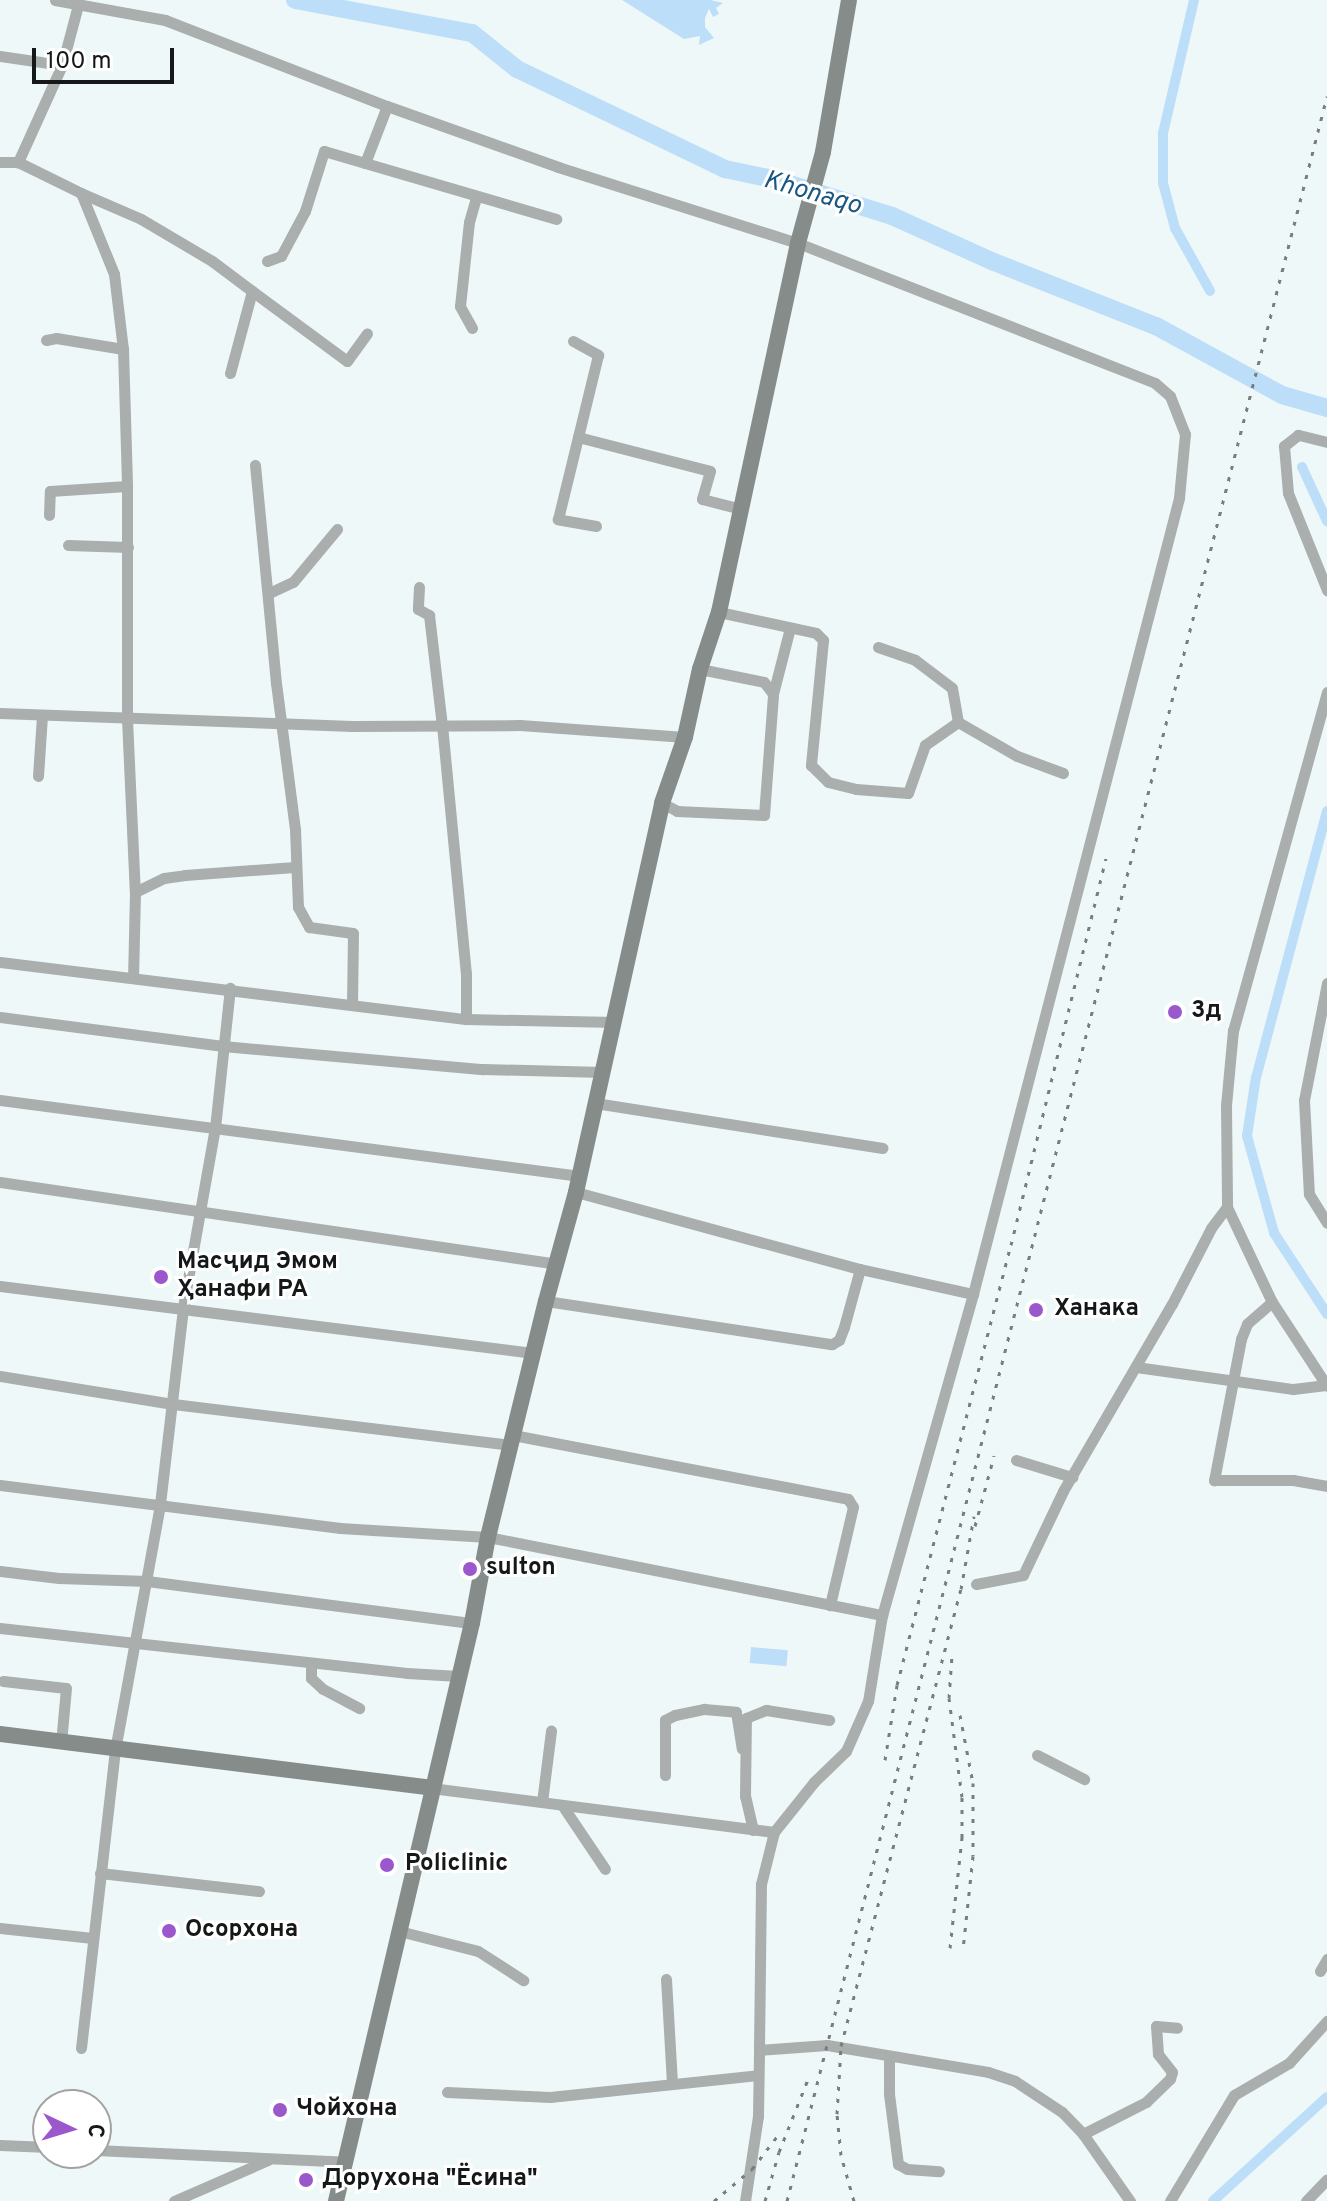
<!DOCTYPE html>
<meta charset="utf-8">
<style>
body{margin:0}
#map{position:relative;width:1327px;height:2201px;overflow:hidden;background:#eff8f9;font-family:Overpass,sans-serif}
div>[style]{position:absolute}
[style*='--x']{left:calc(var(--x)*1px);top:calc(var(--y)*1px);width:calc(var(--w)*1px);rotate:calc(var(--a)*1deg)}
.water>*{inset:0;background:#bddef9;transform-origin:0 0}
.canal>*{height:10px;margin:-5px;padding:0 5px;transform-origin:5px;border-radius:5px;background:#bddef9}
.river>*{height:18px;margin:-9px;padding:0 9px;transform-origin:9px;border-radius:9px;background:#bddef9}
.street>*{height:11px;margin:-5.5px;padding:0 5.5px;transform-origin:5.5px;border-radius:5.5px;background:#aaaead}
.secondary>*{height:16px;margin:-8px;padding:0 8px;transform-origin:8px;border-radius:8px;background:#868c8a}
.rail>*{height:3px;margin-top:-1.5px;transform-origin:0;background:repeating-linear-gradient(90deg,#787d7e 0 4px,transparent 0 12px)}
.dots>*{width:22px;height:22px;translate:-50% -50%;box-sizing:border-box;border:4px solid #fff;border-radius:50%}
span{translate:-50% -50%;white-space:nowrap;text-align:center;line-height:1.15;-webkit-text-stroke:6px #fff;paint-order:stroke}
.poi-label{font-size:24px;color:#151818;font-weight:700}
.left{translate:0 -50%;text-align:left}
.water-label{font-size:26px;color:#1a5781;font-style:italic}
.north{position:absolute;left:32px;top:2089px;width:80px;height:80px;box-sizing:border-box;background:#fff;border:2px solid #a1a3a3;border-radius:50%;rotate:94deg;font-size:22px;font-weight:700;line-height:32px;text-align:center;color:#151818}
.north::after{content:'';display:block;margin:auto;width:28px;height:36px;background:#9b57cc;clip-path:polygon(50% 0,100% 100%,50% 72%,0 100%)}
.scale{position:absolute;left:32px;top:48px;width:142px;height:36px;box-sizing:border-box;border:4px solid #151818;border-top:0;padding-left:10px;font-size:24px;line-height:28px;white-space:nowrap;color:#151818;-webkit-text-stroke:6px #fff;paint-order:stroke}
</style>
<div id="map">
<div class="water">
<div style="clip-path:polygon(622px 0,711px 0,723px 3px,716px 8px,719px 14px,713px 17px,709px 9px,705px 18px,705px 27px,714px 38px,699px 45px,700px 36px,684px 39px)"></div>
<div style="left:751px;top:1647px;width:37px;height:16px;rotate:5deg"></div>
</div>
<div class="canal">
<div style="--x:1194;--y:0;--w:137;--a:103.1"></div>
<div style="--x:1163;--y:133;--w:50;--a:90"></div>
<div style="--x:1163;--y:183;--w:47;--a:75.1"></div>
<div style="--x:1175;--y:228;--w:72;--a:60.9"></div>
<div style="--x:1302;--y:467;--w:60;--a:65.2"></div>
<div style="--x:1327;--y:811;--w:275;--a:104.9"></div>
<div style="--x:1256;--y:1077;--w:60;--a:98.7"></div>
<div style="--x:1247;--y:1136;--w:101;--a:74.4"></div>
<div style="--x:1274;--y:1233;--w:97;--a:56.8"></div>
<div style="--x:1213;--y:2201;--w:154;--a:-42.4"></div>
</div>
<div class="river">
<div style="--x:295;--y:0;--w:180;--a:10.6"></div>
<div style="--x:472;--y:33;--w:58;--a:38.7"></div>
<div style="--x:517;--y:69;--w:231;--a:25.7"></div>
<div style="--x:725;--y:169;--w:53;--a:11.9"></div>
<div style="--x:777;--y:180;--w:121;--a:17.4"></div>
<div style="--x:892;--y:216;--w:112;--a:24.3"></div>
<div style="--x:994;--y:262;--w:174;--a:21.6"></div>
<div style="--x:1156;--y:326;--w:144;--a:28.7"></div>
<div style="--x:1282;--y:395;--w:47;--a:16.1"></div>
</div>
<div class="street">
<div style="--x:55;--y:0;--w:112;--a:10.3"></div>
<div style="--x:165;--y:20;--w:238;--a:21.2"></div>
<div style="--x:387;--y:106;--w:182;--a:19.6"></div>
<div style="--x:558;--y:167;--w:252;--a:17.6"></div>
<div style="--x:798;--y:243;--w:383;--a:21.4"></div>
<div style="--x:1155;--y:383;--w:20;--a:41"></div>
<div style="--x:1170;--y:396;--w:41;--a:68.5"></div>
<div style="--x:1185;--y:434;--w:64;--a:95.4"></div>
<div style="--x:1179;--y:498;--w:822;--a:104.51"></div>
<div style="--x:973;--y:1294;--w:334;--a:105.8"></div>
<div style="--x:882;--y:1615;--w:87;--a:99.2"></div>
<div style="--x:868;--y:1701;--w:55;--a:113.7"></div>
<div style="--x:846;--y:1751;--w:45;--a:135.9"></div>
<div style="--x:814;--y:1782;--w:64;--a:128.7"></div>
<div style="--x:78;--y:5;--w:62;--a:104.9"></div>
<div style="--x:62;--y:65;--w:107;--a:114.4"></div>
<div style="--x:18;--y:162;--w:70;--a:26.2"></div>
<div style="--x:81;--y:193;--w:87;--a:67.8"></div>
<div style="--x:114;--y:274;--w:76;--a:83.2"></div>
<div style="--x:123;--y:349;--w:137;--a:88.3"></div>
<div style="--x:127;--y:486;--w:233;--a:90"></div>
<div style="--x:127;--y:719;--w:173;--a:87.4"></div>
<div style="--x:135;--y:892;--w:85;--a:91.3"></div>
<div style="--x:0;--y:56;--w:63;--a:8.3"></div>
<div style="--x:0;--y:162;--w:18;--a:0"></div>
<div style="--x:365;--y:163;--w:61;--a:-68.9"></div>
<div style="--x:81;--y:193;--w:65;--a:23.4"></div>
<div style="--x:141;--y:219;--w:82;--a:30.6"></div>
<div style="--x:212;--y:261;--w:50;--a:36.9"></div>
<div style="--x:252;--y:291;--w:85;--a:105"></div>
<div style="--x:267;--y:261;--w:15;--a:-20"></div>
<div style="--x:281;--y:256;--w:51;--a:-61.9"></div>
<div style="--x:305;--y:211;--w:63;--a:-72.4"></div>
<div style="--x:324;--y:151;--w:242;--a:16.3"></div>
<div style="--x:252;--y:291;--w:118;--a:36.4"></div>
<div style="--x:347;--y:361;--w:34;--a:-54"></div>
<div style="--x:472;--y:328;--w:25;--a:-119"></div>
<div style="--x:460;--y:306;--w:84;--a:-83.9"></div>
<div style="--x:469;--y:222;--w:26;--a:-74"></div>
<div style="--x:46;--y:340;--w:10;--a:-11"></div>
<div style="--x:56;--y:338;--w:68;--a:9.3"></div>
<div style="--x:573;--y:341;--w:29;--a:29"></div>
<div style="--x:598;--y:355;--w:84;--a:103.7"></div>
<div style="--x:1327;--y:442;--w:30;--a:-166"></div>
<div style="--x:1298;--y:435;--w:18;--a:142"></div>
<div style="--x:1284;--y:446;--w:47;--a:85.1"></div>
<div style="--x:1288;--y:493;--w:105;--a:68.1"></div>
<div style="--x:255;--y:465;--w:219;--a:84.5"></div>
<div style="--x:276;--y:683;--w:147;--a:82.6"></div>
<div style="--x:295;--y:829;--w:78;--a:87.8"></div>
<div style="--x:298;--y:907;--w:23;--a:61"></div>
<div style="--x:309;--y:927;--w:44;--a:7.8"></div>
<div style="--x:353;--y:933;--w:69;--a:90.8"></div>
<div style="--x:49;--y:515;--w:24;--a:-88"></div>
<div style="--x:50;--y:491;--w:77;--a:-3.7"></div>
<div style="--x:596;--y:526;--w:39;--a:-170"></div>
<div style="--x:558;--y:519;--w:84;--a:-76.3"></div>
<div style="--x:578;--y:437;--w:136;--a:14.4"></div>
<div style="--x:710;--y:471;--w:29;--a:106"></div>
<div style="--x:702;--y:499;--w:40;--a:14.4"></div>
<div style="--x:68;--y:545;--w:60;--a:1.9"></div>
<div style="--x:419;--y:587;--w:22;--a:93"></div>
<div style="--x:418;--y:609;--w:13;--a:29"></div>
<div style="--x:429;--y:615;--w:111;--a:83.3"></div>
<div style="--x:442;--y:725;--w:250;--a:84.5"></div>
<div style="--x:466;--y:974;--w:45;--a:90"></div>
<div style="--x:269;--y:593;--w:26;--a:-25"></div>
<div style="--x:293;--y:582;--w:69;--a:-50.3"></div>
<div style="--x:719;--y:612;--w:99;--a:12.2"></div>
<div style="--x:816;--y:633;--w:10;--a:45"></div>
<div style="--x:823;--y:640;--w:126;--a:95.5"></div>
<div style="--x:811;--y:765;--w:24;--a:45"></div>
<div style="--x:828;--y:782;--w:29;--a:14"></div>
<div style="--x:856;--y:789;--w:52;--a:4.4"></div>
<div style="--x:908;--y:793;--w:51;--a:-70.5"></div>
<div style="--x:925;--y:745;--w:40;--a:-34.9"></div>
<div style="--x:958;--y:722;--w:68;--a:30"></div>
<div style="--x:1017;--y:756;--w:49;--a:20.3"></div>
<div style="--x:878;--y:647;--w:39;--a:19"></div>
<div style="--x:915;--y:660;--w:46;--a:37.1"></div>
<div style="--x:952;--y:688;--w:35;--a:80"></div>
<div style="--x:700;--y:669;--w:65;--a:11.5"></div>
<div style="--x:764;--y:682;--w:15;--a:53"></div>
<div style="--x:1327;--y:692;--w:351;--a:105.5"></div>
<div style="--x:1233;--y:1030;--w:75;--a:95.3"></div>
<div style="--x:1226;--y:1105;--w:102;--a:89.4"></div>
<div style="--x:1227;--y:1207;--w:105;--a:64.7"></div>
<div style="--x:1272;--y:1302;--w:100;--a:56.8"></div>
<div style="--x:0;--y:713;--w:352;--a:2.1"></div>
<div style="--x:352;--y:726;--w:168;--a:-0.3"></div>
<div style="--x:520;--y:725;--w:165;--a:4.2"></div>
<div style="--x:38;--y:776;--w:61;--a:-86.2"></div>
<div style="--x:662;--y:803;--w:17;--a:28"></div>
<div style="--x:677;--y:811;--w:87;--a:2.6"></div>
<div style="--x:764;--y:815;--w:121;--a:-85.7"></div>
<div style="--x:773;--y:694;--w:68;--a:-75.6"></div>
<div style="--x:135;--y:892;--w:32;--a:-26"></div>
<div style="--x:164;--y:878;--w:21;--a:-8"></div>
<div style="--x:185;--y:875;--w:110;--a:-4.2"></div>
<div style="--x:0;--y:962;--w:469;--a:7"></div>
<div style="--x:466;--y:1019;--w:149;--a:1.2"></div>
<div style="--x:1327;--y:983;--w:119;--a:101.1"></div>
<div style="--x:1304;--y:1100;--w:94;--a:87"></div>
<div style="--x:1309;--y:1194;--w:34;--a:58"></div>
<div style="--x:0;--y:1017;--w:225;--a:7.4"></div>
<div style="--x:223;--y:1046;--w:261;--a:5.1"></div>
<div style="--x:483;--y:1069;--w:120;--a:1.4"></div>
<div style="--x:0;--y:1100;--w:585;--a:7.47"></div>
<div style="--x:595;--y:1103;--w:291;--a:8.9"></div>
<div style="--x:0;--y:1182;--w:564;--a:8.36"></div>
<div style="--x:576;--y:1192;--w:294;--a:15.2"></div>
<div style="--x:860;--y:1269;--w:116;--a:12.5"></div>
<div style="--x:0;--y:1286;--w:537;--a:7.16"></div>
<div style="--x:546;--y:1301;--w:289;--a:8.6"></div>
<div style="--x:832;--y:1344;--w:8;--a:-30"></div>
<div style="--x:839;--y:1340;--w:14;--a:-69"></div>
<div style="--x:844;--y:1327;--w:60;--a:-74.6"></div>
<div style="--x:1272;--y:1302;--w:33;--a:139"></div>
<div style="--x:1247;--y:1324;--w:16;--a:112"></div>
<div style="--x:1241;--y:1339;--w:144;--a:100.8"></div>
<div style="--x:1214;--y:1480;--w:79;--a:0"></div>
<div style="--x:1293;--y:1480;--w:35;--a:10"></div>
<div style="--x:1136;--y:1367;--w:159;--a:8"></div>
<div style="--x:1293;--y:1389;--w:33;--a:-7"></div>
<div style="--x:0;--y:1376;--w:175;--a:9.2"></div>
<div style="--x:173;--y:1404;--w:339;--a:6.9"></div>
<div style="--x:513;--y:1435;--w:341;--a:10.8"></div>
<div style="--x:848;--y:1499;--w:9;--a:58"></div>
<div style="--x:853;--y:1507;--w:101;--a:103.2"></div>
<div style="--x:1016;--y:1460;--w:59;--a:16.9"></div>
<div style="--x:0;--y:1485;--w:343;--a:7.2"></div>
<div style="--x:340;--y:1528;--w:148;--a:3.5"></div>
<div style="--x:488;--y:1537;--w:402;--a:11.2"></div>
<div style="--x:0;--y:1571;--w:59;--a:6.8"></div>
<div style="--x:59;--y:1578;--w:88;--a:2"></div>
<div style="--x:147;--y:1581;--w:328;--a:7.4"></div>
<div style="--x:976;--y:1584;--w:48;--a:-10.8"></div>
<div style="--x:1023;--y:1575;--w:93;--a:-64.5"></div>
<div style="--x:1063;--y:1491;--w:216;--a:-59.8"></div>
<div style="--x:1172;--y:1304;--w:85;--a:-62.8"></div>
<div style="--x:1211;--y:1228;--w:26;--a:-53"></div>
<div style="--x:0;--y:1628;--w:409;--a:6.3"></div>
<div style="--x:407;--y:1673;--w:52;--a:3.3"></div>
<div style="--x:311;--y:1663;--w:15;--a:90"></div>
<div style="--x:311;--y:1678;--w:16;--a:43"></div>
<div style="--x:323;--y:1689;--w:41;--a:27.8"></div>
<div style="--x:3;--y:1681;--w:63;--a:6.3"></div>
<div style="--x:66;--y:1688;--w:55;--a:95.2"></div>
<div style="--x:1037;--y:1755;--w:53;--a:27.1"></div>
<div style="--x:665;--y:1775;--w:55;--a:-90"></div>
<div style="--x:665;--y:1720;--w:11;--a:-27"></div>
<div style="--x:675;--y:1715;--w:30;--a:-12"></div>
<div style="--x:704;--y:1709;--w:32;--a:5"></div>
<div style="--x:736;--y:1712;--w:37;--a:81"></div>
<div style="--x:431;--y:1788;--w:346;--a:7.3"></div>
<div style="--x:774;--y:1832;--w:54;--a:104"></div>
<div style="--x:761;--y:1884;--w:166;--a:90.7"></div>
<div style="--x:759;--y:2050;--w:68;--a:-4.2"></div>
<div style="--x:827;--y:2045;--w:163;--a:9.5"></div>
<div style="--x:988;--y:2072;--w:28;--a:18"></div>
<div style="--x:1015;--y:2081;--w:56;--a:33.4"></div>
<div style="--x:1062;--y:2112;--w:30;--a:46"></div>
<div style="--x:1083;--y:2134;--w:82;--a:55"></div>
<div style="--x:542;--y:1802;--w:72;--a:-82.8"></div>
<div style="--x:562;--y:1805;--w:77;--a:56.1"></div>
<div style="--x:753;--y:1830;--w:35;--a:-103"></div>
<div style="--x:745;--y:1796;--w:78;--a:-89.3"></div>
<div style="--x:746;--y:1718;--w:22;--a:-22"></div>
<div style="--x:766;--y:1710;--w:64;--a:9"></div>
<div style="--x:100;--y:1873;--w:160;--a:6.5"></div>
<div style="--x:0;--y:1928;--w:93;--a:6.2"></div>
<div style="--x:399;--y:1931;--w:81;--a:14.2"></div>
<div style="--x:478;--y:1951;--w:54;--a:32.8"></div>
<div style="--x:1320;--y:1971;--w:14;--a:-60"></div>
<div style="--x:666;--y:1979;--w:104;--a:86.7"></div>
<div style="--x:81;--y:2048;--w:300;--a:-83.5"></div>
<div style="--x:115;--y:1750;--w:250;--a:-79.6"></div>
<div style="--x:160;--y:1504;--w:198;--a:-83.3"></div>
<div style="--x:183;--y:1307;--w:182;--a:-79.9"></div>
<div style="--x:215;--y:1128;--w:141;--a:-83.9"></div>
<div style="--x:889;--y:2056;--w:38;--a:90"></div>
<div style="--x:889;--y:2094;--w:71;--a:82.7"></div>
<div style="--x:898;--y:2164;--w:10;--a:29"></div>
<div style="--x:907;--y:2169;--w:32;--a:4"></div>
<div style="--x:447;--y:2092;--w:103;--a:2.8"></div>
<div style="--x:550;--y:2097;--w:209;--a:-6"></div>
<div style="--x:1083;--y:2134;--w:71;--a:-26.9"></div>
<div style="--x:1146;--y:2102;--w:33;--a:-44"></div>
<div style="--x:1170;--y:2079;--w:7;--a:-74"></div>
<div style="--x:1172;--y:2072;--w:23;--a:-128"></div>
<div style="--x:1158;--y:2054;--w:28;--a:-94"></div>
<div style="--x:1156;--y:2026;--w:21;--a:5"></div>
<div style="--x:0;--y:2145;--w:48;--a:2.4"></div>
<div style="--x:96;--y:2150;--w:250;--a:2.7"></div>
<div style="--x:174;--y:2201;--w:103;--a:-23.6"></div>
<div style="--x:745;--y:2201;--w:86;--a:-81.3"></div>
<div style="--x:758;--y:2116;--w:66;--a:-89.1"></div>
<div style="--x:1170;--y:2201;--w:124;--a:-58.9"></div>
<div style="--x:1234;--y:2095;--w:64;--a:-30.2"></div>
<div style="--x:1289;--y:2063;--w:57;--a:-47.9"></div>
<div style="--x:1306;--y:2201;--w:30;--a:-46"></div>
</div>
<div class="secondary">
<div style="--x:0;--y:1734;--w:434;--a:7.1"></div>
<div style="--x:336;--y:2201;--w:594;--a:-76.76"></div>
<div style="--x:472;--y:1623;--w:87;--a:-79.5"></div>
<div style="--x:488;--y:1537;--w:243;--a:-76.2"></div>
<div style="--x:546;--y:1301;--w:113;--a:-74.6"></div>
<div style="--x:576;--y:1192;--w:398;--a:-77.5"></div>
<div style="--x:662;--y:803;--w:70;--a:-70.8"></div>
<div style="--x:685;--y:737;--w:70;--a:-77.6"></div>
<div style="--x:700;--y:669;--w:60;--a:-71.6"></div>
<div style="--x:719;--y:612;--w:377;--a:-77.9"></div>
<div style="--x:798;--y:243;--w:94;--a:-74.6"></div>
<div style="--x:823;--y:152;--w:154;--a:-80.3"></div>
</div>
<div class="rail">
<div style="--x:975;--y:1526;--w:73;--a:-74.8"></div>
<div style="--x:960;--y:1715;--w:69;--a:79.2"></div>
<div style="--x:973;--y:1783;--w:73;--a:90"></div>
<div style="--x:973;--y:1856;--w:95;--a:96.1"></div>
<div style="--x:885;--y:1760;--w:76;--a:-80.9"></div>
<div style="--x:897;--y:1685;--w:455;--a:-75.5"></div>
<div style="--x:1011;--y:1245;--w:398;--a:-76.2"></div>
<div style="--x:950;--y:1948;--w:112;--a:-83.8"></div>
<div style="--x:962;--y:1837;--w:40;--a:-90"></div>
<div style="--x:962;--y:1797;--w:100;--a:-97.5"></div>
<div style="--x:949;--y:1698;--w:43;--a:-86"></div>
<div style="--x:714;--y:2201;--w:50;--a:-40.1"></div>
<div style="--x:752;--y:2169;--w:44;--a:-52.4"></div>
<div style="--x:765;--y:2201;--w:51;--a:-74.1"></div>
<div style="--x:779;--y:2152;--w:79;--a:-68.3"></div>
<div style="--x:787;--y:2201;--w:2173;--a:-75.61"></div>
<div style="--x:854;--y:2201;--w:48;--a:-105.8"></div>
<div style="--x:841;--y:2155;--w:41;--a:-95.6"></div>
<div style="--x:837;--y:2114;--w:68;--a:-86.6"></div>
<div style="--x:841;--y:2046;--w:472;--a:-75.3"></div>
<div style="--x:961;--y:1589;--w:74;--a:-79.9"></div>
</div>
<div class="dots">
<div style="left:1175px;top:1012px;background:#9b57cc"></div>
<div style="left:161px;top:1277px;background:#9b57cc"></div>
<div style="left:1036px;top:1310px;background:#9b57cc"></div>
<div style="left:470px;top:1569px;background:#9b57cc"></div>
<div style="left:387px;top:1865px;background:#9b57cc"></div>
<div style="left:169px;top:1931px;background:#9b57cc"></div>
<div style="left:280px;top:2110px;background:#9b57cc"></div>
<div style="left:306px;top:2180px;background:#9b57cc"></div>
</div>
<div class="poi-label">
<span class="left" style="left:1191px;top:1012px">3д</span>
<span class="left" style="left:177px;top:1277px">Масҷид Эмом<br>Ҳанафи РА</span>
<span class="left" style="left:1054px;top:1310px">Ханака</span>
<span class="left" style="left:486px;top:1569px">sulton</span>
<span class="left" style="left:405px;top:1865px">Policlinic</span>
<span class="left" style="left:185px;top:1931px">Осорхона</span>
<span class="left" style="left:296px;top:2110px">Чойхона</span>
<span class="left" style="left:322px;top:2180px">Дорухона "Ёсина"</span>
</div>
<div class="water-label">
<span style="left:812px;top:194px;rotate:16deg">Khonaqo</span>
</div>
<div class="north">С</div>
<div class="scale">100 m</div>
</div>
